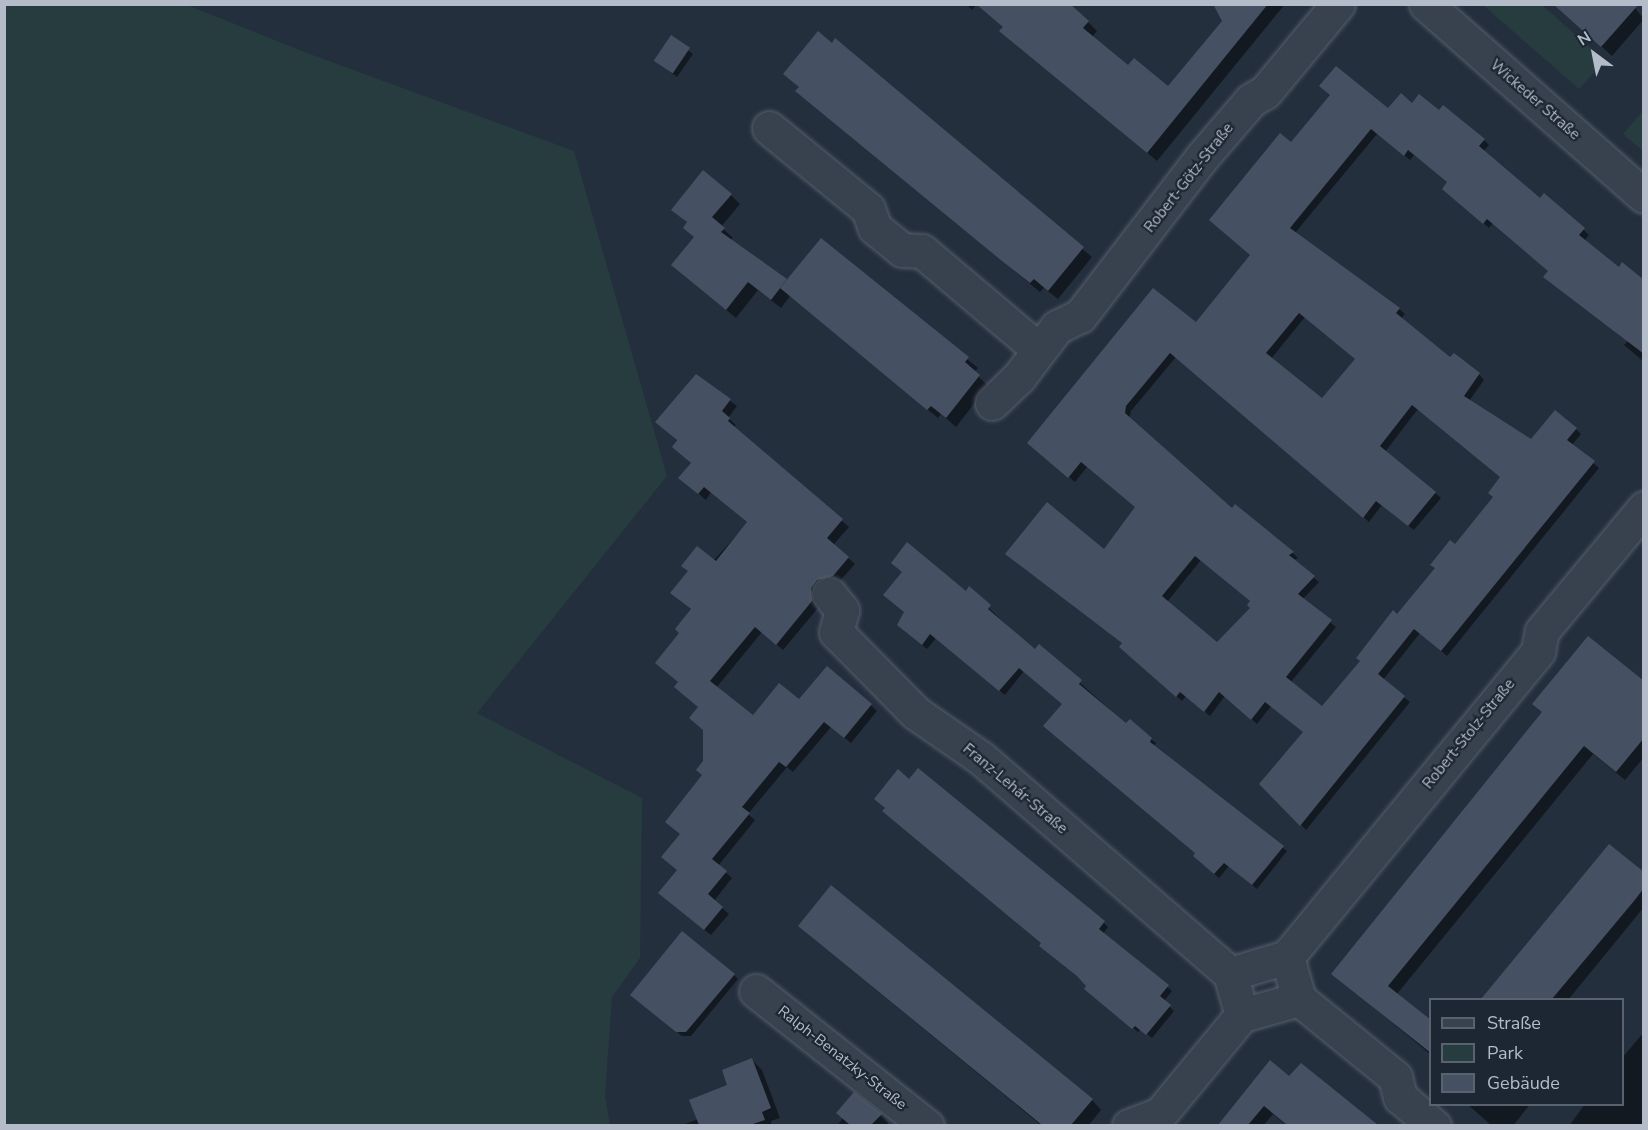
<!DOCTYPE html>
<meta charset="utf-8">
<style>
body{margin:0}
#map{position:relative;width:1648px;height:1130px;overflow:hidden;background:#242f3e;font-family:"Nunito Sans",sans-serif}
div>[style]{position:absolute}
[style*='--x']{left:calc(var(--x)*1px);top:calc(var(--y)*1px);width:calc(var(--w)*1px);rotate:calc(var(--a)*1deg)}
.green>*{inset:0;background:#263c3f}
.shadow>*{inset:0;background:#0007}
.building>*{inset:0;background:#455162;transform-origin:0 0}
.roads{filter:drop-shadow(0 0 2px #565f6c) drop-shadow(0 0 2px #565f6c)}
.minor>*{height:33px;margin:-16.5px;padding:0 16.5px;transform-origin:16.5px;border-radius:16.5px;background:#38414e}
span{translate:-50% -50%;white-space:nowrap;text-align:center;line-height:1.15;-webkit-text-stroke:4.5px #1d2633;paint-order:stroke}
.street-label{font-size:15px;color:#b4bcc9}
.frame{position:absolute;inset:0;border:6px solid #b4bcc9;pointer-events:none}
.legend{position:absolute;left:1429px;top:998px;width:195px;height:108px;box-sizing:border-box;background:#1d2633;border:2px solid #59626f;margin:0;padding:8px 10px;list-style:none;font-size:18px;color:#b4bcc9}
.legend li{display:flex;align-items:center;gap:12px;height:30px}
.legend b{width:30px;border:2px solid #59626f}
.north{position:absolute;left:1564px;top:24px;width:60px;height:60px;-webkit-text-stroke:4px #1d2633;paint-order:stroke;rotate:328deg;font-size:16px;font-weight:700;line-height:24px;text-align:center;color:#b4bcc9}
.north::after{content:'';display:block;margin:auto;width:21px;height:27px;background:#b4bcc9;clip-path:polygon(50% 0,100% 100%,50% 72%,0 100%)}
</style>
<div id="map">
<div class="green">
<div style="clip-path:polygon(5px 4px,187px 5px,307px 53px,574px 151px,667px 476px,477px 713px,642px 798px,640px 958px,612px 997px,605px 1096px,610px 1125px,5px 1125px)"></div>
<div style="clip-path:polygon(1483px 5px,1542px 5px,1605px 61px,1579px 89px)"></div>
<div style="clip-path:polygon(1643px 111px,1643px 151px,1623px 134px)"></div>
</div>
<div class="shadow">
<div style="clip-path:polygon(966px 4px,977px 4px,972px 10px)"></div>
<div style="clip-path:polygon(1214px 4px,1285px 4px,1157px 161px,1010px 40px,1088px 22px,1097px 31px,1092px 37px,1128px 67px,1168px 88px,1224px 21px)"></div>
<div style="clip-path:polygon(1554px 4px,1635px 8px,1644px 19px,1612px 56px)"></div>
<div style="clip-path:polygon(671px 37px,693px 54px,677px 77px,659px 64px)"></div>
<div style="clip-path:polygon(833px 45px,1092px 257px,1058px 299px,1044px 288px,1040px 292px,797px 91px)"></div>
<div style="clip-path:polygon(evenodd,1412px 105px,1439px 112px,1484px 140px,1489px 145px,1483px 152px,1540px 200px,1554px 203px,1589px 235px,1584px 241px,1619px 269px,1644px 281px,1644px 362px,1624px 345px,1628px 341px,1550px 272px,1493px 223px,1489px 228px,1449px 194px,1449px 183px,1414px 155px,1410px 160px,1377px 134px,1295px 233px,1399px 309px,1405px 314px,1401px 319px,1450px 359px,1479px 374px,1484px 380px,1469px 401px,1532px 441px,1576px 429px,1581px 434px,1572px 445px,1599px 468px,1447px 656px,1420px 633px,1383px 680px,1410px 702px,1306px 830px,1261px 784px,1304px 732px,1271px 706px,1257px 724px,1225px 696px,1210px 716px,1186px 696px,1182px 701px,1126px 652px,1105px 551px,1137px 508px,1087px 467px,1075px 482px,1034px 448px,1196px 324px,1252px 256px,1292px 144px,1412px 105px,1305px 317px,1356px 359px,1322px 400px,1271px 359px,1305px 317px,1412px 105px,1176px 357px,1369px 522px,1382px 505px,1414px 530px,1441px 498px,1385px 452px,1418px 409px,1502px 478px,1494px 498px,1322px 708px,1291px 682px,1336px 627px,1302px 600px,1319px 582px,1294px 560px,1298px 558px,1293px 553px,1236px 506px,1232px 511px,1129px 420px,1131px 411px,1176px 357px,1412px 105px,1201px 560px,1252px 602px,1252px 608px,1217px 644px,1167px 602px,1201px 560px)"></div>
<div style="clip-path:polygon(731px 195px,740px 204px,721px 227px,733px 238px,730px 240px,787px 282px,821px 240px,978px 368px,974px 372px,988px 386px,956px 427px,941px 414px,938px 418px,790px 296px,781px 308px,758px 290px,736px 318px,682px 274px,695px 238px,685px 228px,688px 223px,673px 210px)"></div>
<div style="clip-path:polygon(696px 376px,737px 406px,728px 418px,736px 425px,733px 428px,849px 527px,833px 545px,855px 564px,839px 582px,817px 595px,818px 608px,783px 650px,762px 632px,716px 688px,753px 717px,799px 702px,871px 705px,877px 711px,851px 743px,831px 727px,793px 772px,787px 767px,748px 814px,755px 820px,718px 866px,732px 878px,714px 901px,729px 914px,711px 935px,666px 899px,678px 870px,682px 834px,704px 776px,704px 730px,700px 708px,680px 682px,681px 633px,692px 610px,678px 599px,748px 523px,711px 492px,706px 500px,687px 484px,692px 464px,674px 447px)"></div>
<div style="clip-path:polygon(904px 572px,966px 593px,969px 589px,1035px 652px,1039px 646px,1127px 725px,1151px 739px,1156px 743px,1153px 746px,1287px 851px,1257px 889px,1229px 866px,1219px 878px,1199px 861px,1197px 853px,1064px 704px,1024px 671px,1005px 695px,936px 638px,927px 649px,904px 630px)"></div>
<div style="clip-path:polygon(1644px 683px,1644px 757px,1625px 780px,1593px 754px,1397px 994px,1430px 1021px,1430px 1054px,1333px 974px)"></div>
<div style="clip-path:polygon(918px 770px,1104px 923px,1108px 927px,1103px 934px,1172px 991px,1164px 1001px,1174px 1011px,1152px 1038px,1141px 1029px,1138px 1032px,1090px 993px,1088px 986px,1043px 943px,910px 781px)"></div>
<div style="clip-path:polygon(1609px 846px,1644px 874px,1644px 907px,1568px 1000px,1483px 1000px)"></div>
<div style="clip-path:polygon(809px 935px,1092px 1100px,1101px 1110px,1088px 1126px,1042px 1126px)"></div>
<div style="clip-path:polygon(734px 975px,738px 979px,691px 1036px,682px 1036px,636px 999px)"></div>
<div style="clip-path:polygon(1644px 1032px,1644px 1126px,1569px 1126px,1585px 1104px,1622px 1104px,1622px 1058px)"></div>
<div style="clip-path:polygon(752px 1060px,762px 1070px,780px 1118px,771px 1121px,772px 1126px,680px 1126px,698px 1119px)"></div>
<div style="clip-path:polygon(1270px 1062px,1290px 1078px,1301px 1065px,1375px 1126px,1287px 1126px,1273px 1114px,1263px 1126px,1220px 1126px)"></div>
<div style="clip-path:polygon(1467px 1104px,1530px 1104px,1513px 1126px,1492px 1126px)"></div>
<div style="clip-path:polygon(881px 1115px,888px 1123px,886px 1126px,837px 1126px,843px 1118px)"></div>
</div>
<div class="building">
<div style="clip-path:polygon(976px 4px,1070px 4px,1089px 21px,1083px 28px,1128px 65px,1134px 58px,1168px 86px,1222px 21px,1213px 4px,1268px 4px,1147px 153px,999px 31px,1003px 27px)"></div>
<div style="clip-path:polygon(1553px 4px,1639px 4px,1601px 47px)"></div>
<div style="clip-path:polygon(818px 31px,832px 43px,835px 38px,1084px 247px,1048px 291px,1034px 279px,1030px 283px,1002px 261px,795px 91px,799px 87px,783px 74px)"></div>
<div style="left:671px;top:35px;width:23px;height:31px;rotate:34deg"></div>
<div style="clip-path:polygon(evenodd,1336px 66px,1388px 108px,1401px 93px,1412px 103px,1419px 94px,1439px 110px,1443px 105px,1485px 139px,1479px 146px,1540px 198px,1544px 193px,1585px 228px,1579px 235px,1619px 267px,1622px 262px,1644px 280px,1644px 354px,1543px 277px,1548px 271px,1487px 219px,1483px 224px,1442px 189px,1447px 182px,1408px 150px,1404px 156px,1371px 129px,1290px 228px,1400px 308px,1396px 313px,1450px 357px,1454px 353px,1480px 373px,1464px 396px,1531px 439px,1555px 410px,1577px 428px,1567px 440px,1595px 461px,1441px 651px,1414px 629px,1378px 674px,1405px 696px,1300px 826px,1259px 784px,1303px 732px,1265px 702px,1251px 720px,1219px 692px,1204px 712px,1180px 692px,1176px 697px,1119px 647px,1122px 643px,1005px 554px,1047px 502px,1104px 549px,1135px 507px,1081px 462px,1068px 478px,1027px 443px,1153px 288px,1196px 322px,1250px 255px,1209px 220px,1280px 133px,1291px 142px,1330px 95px,1319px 86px,1336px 66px,1299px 313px,1355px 359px,1322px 398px,1266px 353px,1299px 313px,1336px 66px,1170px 353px,1363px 518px,1376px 501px,1408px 526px,1436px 492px,1380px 446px,1412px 405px,1500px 477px,1488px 493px,1493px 497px,1455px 544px,1450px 540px,1430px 565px,1435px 568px,1397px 614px,1393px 610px,1356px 658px,1360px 661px,1322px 706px,1286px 677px,1332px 620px,1298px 594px,1315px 576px,1289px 555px,1294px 552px,1235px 504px,1232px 508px,1125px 413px,1126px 406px,1170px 353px,1336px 66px,1195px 556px,1250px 601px,1247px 605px,1250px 608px,1217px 642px,1162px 596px,1195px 556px)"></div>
<div style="clip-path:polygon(703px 170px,732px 194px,712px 217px,725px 228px,721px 232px,787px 279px,771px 300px,748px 282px,726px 310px,671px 265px,694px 237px,683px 228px,687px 222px,671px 210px)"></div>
<div style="clip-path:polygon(821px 238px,969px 357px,965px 362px,980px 375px,946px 418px,931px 406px,927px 410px,780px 288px)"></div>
<div style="clip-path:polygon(696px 374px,731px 399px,722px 411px,730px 418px,728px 421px,843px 519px,827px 538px,849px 557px,833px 576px,817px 580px,811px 588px,812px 601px,776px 645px,755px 627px,710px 681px,753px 715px,779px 683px,799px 699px,827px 666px,872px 704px,844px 738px,824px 722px,786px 767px,779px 762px,742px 807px,750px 813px,712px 859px,727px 871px,708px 894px,723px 907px,704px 930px,658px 893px,677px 870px,661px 857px,680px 834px,665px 822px,702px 775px,696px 770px,703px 761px,703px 730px,689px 718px,698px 707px,674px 687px,678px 682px,655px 663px,679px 633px,675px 629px,691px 609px,670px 593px,688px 571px,681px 566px,697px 546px,716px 561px,747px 522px,704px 487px,698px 494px,678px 478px,691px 463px,672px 447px,677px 440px,655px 422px)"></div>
<div style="clip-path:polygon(907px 542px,966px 591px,969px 586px,991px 605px,988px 609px,1035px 649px,1039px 644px,1082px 680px,1079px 684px,1103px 704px,1126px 723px,1130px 719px,1152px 738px,1150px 742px,1284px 846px,1252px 885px,1224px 863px,1214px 874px,1193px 856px,1195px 853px,1043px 726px,1062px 704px,1019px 668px,999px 691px,930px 634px,922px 645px,897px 625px,904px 612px,883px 595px,902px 572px,891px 563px)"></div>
<div style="clip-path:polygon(1588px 636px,1644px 681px,1644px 738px,1616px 772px,1584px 746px,1388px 986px,1431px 1020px,1431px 1053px,1331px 974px,1542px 712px,1532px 704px)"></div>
<div style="clip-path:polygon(918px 768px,1105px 921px,1099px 929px,1169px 985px,1160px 996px,1171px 1005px,1146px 1035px,1135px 1026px,1132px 1029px,1084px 989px,1086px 986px,1077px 976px,1039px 946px,1041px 943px,882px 811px,885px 808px,874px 799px,898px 769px,909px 779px)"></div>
<div style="clip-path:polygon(1609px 844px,1644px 872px,1644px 888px,1634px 901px,1552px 999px,1481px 999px)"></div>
<div style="clip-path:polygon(831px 885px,1093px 1099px,1071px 1125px,1042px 1125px,798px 926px)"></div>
<div style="clip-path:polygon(682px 931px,735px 974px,686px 1032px,676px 1032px,630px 995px)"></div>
<div style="clip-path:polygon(752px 1058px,771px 1108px,762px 1112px,765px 1120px,750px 1125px,699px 1125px,689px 1100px,727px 1085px,722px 1070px)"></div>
<div style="clip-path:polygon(1270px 1060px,1289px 1076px,1301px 1063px,1378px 1125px,1287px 1125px,1264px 1106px,1248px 1125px,1218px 1125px)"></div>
<div style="clip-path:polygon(854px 1092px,882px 1114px,871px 1125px,850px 1125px,836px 1113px)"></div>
</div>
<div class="roads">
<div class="minor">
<div style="--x:1426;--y:4;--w:290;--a:41.4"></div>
<div style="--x:769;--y:128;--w:128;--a:39.3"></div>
<div style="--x:868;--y:209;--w:20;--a:70"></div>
<div style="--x:875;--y:228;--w:35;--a:39"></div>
<div style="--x:902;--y:250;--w:20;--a:3"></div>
<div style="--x:922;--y:251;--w:153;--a:40.2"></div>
<div style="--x:992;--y:403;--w:37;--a:-44"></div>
<div style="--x:1019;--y:377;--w:63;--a:-52.8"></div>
<div style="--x:1057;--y:327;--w:25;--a:-26"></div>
<div style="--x:1080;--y:316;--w:200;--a:-52.5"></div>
<div style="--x:1202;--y:157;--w:75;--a:-49.3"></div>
<div style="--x:1251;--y:100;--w:16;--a:-30"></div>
<div style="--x:1265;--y:92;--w:114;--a:-50.3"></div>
<div style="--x:829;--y:594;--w:21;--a:51"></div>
<div style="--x:842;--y:610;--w:23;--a:105"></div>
<div style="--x:836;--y:632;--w:114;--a:45.4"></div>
<div style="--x:916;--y:713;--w:79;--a:34.7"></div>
<div style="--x:981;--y:758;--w:330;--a:40.9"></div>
<div style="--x:756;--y:991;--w:218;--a:38.3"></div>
<div style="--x:1299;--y:999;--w:124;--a:39.1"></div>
<div style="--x:1395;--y:1077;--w:21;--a:76"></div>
<div style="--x:1400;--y:1097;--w:45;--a:40.5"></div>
<div style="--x:1242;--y:1015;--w:43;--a:-106.3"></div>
<div style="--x:1230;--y:974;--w:59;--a:-16.6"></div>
<div style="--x:1287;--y:957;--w:396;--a:-50.6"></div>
<div style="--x:1538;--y:651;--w:20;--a:-79"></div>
<div style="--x:1542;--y:631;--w:160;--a:-50.3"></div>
<div style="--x:1129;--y:1126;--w:33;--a:-21"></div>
<div style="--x:1160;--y:1114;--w:129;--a:-50.4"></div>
<div style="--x:1242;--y:1015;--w:59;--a:-15.7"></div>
<div style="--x:1299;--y:999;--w:44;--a:-105.9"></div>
</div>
</div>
<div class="street-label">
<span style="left:1535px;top:100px;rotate:41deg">Wickeder Straße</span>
<span style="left:1189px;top:178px;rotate:-52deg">Robert-Götz-Straße</span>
<span style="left:1469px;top:734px;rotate:-51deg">Robert-Stolz-Straße</span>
<span style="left:1015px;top:789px;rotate:40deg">Franz-Lehár-Straße</span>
<span style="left:842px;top:1058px;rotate:38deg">Ralph-Benatzky-Straße</span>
</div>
<div class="frame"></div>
<ul class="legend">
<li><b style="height:8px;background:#38414e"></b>Straße</li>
<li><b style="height:16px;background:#263c3f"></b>Park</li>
<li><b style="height:16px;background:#455162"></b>Gebäude</li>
</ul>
<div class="north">N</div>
</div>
